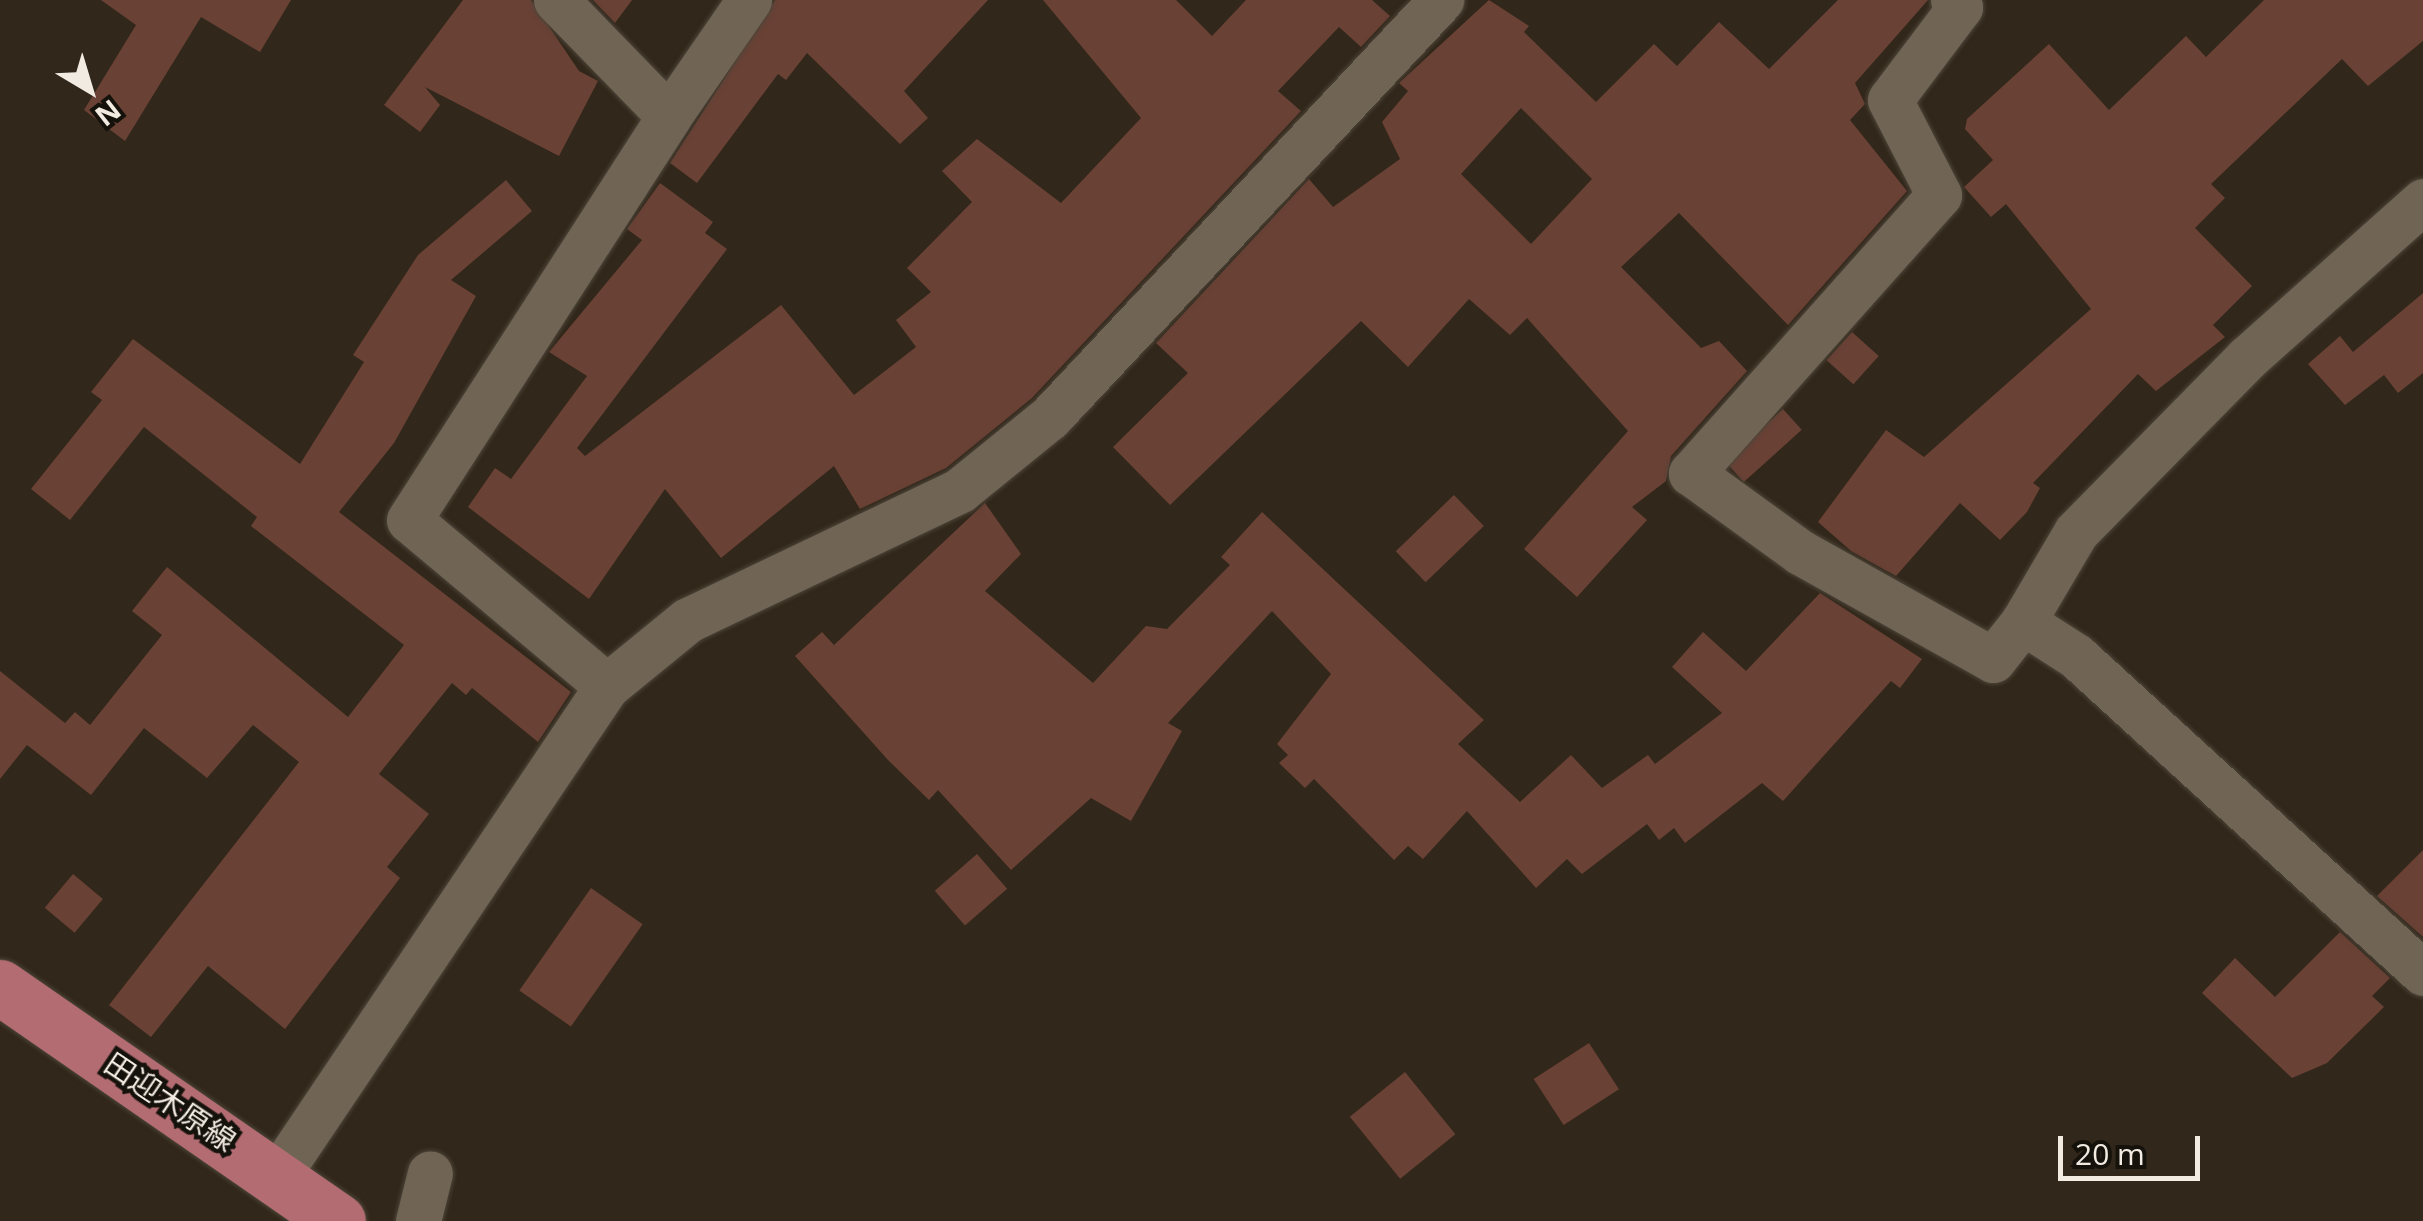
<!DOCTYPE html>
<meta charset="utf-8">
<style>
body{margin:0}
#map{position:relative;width:2423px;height:1221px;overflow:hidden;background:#31271a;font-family:"Open Sans","Noto Sans JP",sans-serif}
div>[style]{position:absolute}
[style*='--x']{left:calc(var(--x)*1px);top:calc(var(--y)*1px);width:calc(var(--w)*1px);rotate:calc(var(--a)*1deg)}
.building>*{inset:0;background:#6a4135;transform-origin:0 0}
.roads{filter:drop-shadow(0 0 2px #4d4539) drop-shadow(0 0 2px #4d4539)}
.minor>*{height:45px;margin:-22.5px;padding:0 22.5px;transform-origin:22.5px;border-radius:22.5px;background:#706455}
.major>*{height:55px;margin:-27.5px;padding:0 27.5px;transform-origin:27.5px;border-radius:27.5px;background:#b36c72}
span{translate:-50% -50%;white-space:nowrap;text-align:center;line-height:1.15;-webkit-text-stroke:9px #15110b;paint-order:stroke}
.street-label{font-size:30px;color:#f2ebe2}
.north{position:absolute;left:40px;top:40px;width:100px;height:100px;-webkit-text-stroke:8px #15110b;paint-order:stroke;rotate:142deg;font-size:28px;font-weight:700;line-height:40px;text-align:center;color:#f2ebe2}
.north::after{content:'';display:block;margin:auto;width:35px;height:45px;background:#f2ebe2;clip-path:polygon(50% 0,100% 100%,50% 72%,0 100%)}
.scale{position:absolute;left:2058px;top:1136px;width:142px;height:45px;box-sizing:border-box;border:5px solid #f2ebe2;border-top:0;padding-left:12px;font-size:30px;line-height:35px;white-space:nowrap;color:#f2ebe2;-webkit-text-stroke:8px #15110b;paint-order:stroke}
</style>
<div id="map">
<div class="building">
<div style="clip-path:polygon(101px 0,291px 0,260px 52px,201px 17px,125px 141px,84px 110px,136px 25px)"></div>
<div style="clip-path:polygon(463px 0,531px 0,579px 71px,598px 81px,559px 156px,425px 87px,440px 105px,420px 132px,384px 105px)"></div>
<div style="clip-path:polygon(593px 0,632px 0,615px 23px)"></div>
<div style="clip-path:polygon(775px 0,988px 0,904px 91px,928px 118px,900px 144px,807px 53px,786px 80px,778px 74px,697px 183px,670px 163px)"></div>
<div style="clip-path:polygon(1043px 0,1176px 0,1212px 36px,1246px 0,1372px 0,1390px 16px,1361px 47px,1339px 27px,1278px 91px,1301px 111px,1032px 398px,946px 468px,860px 509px,834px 466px,721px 558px,665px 489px,589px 599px,468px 507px,495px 468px,511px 479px,587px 376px,549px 352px,642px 240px,627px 229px,660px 183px,713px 222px,705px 233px,727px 249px,577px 448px,585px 456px,781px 305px,854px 395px,916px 347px,896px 320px,931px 292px,907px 268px,972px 202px,942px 171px,977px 139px,1061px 203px,1141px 118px)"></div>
<div style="clip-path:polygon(evenodd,1489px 0,1529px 26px,1524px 32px,1596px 102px,1654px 44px,1677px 66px,1719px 22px,1769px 69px,1838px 0,1928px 0,1855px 83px,1865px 104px,1850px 120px,1907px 191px,1788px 325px,1679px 213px,1621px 267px,1701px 348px,1719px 341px,1747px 371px,1671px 456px,1666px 481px,1632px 507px,1647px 520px,1577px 597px,1524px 549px,1628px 431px,1527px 318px,1510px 335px,1469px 299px,1408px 367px,1361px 321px,1170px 505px,1113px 447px,1188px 373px,1156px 343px,1309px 179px,1333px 207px,1400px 159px,1382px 122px,1408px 91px,1399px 83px,1489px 0,1521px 108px,1592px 179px,1531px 244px,1461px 174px,1521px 108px)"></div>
<div style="clip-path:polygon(2264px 0,2423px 0,2423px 41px,2368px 86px,2342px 59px,2211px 184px,2225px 198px,2195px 228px,2252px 286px,2213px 325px,2225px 337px,2156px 391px,2138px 374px,2033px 483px,2040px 488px,2027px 512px,2000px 540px,1960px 503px,1896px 576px,1851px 551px,1818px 522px,1886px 430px,1924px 457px,2091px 309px,2006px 204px,1991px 217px,1964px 187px,1993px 160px,1965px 129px,1967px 119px,2049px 44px,2109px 110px,2186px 36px,2206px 57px)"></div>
<div style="clip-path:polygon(506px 180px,532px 211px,451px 280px,476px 296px,394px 443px,339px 512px,571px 692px,538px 742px,472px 688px,466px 695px,452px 683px,379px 774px,429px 814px,387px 867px,400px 878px,285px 1029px,208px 966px,151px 1037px,109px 1005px,299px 762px,253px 725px,207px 778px,144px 728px,91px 795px,27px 745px,0 779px,0 671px,65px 723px,75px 712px,90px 725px,162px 635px,132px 611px,167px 567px,348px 717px,404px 645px,251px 526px,257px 517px,144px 427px,70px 520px,31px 489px,102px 400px,91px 392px,133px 339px,300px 464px,364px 362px,353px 355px,418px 255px)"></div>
<div style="clip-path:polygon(2423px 293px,2423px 373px,2398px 393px,2384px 375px,2345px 405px,2308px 364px,2340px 336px,2353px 352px)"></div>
<div style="left:1852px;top:332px;width:36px;height:38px;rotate:42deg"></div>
<div style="left:1783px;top:409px;width:28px;height:78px;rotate:48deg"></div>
<div style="left:1454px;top:495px;width:43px;height:81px;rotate:46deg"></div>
<div style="clip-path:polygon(985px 503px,1021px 554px,985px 591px,1093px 683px,1146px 626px,1167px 629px,1230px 565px,1221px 557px,1262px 512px,1484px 720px,1458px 744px,1520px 802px,1571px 755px,1602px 788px,1648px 755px,1655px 764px,1722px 713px,1672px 667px,1703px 632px,1746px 671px,1820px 593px,1922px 659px,1900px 688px,1891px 681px,1783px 801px,1762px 783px,1685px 843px,1674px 828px,1659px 840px,1647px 824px,1582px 874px,1567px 859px,1536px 888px,1467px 811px,1423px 859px,1408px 846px,1394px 860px,1314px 779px,1305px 788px,1279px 763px,1288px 755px,1277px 744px,1331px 674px,1272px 611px,1168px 723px,1182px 731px,1131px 821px,1091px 798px,1011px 870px,938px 790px,929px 800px,888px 760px,795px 656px,822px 632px,834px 645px)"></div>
<div style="clip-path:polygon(2423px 850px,2423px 937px,2377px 896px)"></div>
<div style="left:977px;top:854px;width:46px;height:56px;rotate:49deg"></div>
<div style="left:73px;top:874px;width:39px;height:44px;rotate:40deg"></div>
<div style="left:591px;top:888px;width:63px;height:125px;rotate:35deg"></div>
<div style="clip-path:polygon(2340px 932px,2390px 978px,2372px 996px,2384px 1007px,2327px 1063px,2292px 1078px,2202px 993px,2235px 958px,2275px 997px)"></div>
<div style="left:1589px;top:1043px;width:55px;height:66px;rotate:57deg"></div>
<div style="left:1405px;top:1072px;width:80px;height:71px;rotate:51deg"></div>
</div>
<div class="roads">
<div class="minor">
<div style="--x:556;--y:0;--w:162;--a:45.8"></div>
<div style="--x:669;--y:116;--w:141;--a:-55.4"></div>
<div style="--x:1953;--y:0;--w:10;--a:45"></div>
<div style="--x:1960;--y:7;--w:116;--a:127"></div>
<div style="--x:1890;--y:100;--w:107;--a:62.7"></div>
<div style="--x:1939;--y:195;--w:373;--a:131.7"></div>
<div style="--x:1691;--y:473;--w:135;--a:35.9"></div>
<div style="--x:1800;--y:552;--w:221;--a:29.2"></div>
<div style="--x:1993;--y:660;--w:48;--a:-51.7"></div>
<div style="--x:2023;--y:622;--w:63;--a:32.7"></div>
<div style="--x:2076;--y:656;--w:470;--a:42.4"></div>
<div style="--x:2023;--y:622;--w:104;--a:-59.5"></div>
<div style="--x:2076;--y:532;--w:244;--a:-45.5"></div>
<div style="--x:2247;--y:358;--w:236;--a:-41.7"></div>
<div style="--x:607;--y:686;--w:258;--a:-140"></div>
<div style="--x:409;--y:520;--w:480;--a:-57.2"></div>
<div style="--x:278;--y:1175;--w:589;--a:-56.07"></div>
<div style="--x:607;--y:686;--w:104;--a:-39.2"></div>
<div style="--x:688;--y:620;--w:301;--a:-25.5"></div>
<div style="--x:960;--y:490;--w:116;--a:-39"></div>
<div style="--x:1050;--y:417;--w:572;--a:-46.84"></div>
<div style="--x:418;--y:1221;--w:49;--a:-76"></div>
</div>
<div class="major">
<div style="--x:0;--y:987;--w:411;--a:34.7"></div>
</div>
</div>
<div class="street-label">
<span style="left:170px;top:1102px;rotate:34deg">田迎木原線</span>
</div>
<div class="north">N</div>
<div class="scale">20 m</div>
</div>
